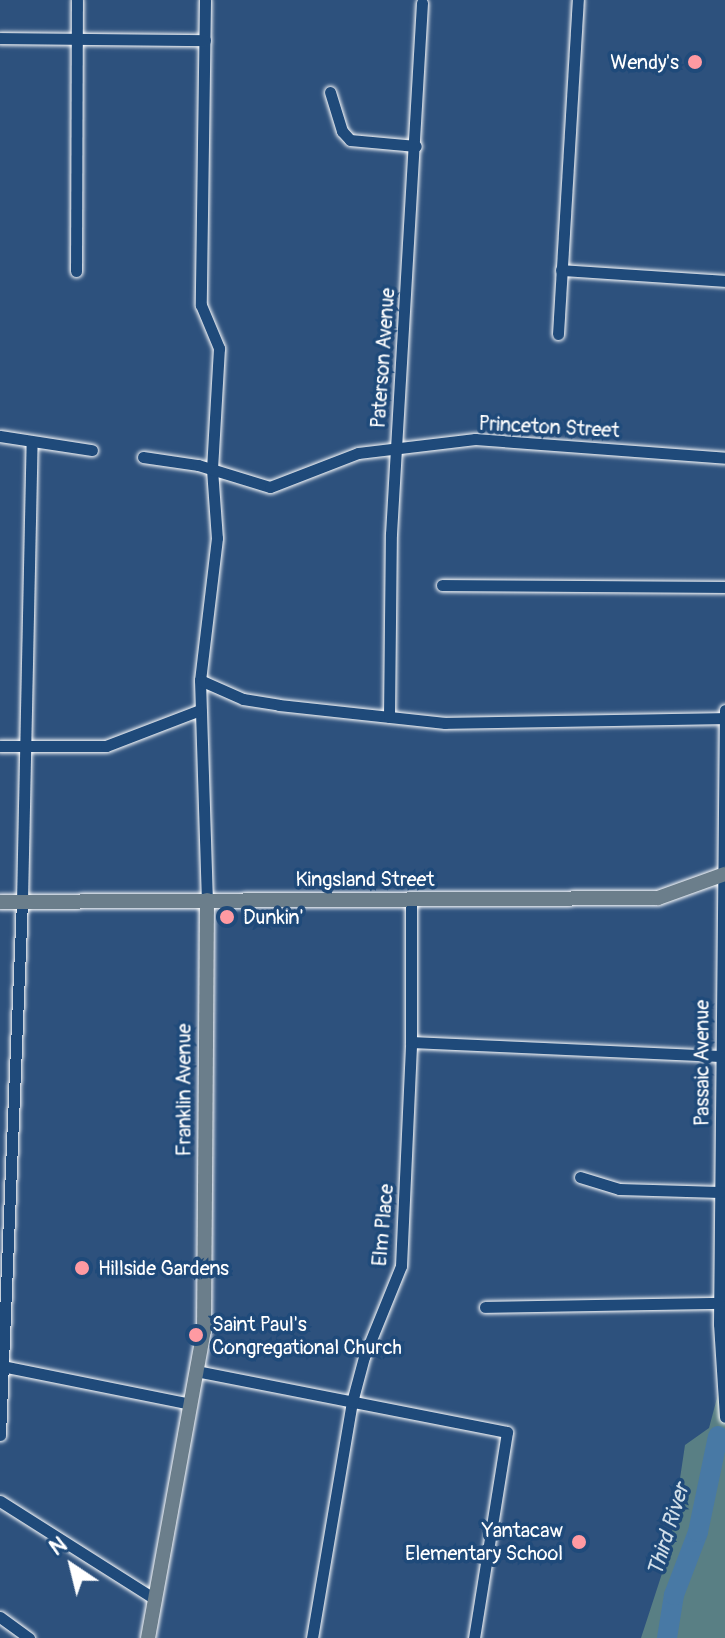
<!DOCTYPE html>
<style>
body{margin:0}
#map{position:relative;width:725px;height:1638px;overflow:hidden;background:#2d517d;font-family:Pangolin,sans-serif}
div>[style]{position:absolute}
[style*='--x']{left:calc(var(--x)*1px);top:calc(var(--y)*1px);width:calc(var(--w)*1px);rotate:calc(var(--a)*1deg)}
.green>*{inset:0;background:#597f84}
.river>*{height:20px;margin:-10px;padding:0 10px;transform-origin:10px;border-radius:10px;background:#4879a5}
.roads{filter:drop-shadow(0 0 2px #fff) drop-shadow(0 0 2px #fff)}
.minor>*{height:11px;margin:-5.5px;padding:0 5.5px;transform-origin:5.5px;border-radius:5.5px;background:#1f4a7a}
.major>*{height:14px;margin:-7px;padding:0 7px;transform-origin:7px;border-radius:7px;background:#6b7e8b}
.dots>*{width:22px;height:22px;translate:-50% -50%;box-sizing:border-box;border:4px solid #1f4a7a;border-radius:50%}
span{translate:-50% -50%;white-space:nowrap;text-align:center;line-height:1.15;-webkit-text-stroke:7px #1f4a7a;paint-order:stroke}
.poi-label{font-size:20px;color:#fff}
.right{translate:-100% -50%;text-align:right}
.left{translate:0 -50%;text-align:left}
.street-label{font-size:20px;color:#fff}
.water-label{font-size:22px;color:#d1dee8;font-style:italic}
.north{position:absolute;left:32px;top:1526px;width:80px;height:80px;-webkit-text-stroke:6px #1f4a7a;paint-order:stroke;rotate:325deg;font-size:22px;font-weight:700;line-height:32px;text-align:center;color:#fff}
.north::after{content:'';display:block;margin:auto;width:28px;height:36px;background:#fff;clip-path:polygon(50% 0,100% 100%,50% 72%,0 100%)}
</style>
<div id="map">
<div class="green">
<div style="clip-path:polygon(725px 1368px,725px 1638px,641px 1638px,669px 1552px,685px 1445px,709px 1428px)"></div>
</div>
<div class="river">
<div style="--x:667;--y:1638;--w:44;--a:-80.8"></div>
<div style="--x:674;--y:1595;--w:67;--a:-69.1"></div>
<div style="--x:698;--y:1532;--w:98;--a:-78.2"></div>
</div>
<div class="roads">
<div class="minor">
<div style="--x:205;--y:0;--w:305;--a:90.8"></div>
<div style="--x:201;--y:305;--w:47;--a:67.3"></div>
<div style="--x:219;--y:348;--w:121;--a:93.3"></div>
<div style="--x:212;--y:469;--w:69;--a:85.9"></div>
<div style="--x:217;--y:538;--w:143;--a:96.8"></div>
<div style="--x:200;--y:680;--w:220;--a:88.2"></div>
<div style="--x:0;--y:38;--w:205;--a:0.6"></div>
<div style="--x:330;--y:92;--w:41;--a:72.9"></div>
<div style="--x:342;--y:131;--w:12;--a:48"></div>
<div style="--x:350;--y:140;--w:66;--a:5.2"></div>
<div style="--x:561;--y:270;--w:164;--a:3.8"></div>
<div style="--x:76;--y:271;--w:271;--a:-89.8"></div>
<div style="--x:558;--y:334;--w:335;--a:-86.6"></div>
<div style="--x:0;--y:436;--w:93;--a:8.7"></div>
<div style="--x:143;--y:457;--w:56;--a:8.3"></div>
<div style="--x:198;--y:465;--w:75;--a:17"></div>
<div style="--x:270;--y:487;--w:94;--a:-21.1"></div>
<div style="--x:358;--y:453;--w:118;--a:-6.8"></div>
<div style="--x:475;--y:439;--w:251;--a:4.3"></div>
<div style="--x:442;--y:585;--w:283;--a:0.4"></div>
<div style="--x:200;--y:680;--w:47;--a:23.8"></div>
<div style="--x:243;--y:699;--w:36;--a:9"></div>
<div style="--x:279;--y:705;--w:167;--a:6.2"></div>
<div style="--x:445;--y:723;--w:279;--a:-1"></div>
<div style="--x:725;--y:710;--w:614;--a:90.56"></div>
<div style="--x:719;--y:1324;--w:93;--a:86.3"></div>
<div style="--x:389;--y:717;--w:183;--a:-89.4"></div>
<div style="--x:391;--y:534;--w:532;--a:-86.66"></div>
<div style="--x:0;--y:746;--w:106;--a:0"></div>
<div style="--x:106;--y:746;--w:101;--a:-21"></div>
<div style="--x:411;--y:1042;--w:309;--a:2.6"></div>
<div style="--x:580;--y:1177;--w:41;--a:17.1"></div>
<div style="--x:619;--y:1189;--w:101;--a:1.7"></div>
<div style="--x:485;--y:1307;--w:234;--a:-1"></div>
<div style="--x:2;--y:1366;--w:192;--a:11.4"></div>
<div style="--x:196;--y:1371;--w:317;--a:11.1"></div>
<div style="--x:507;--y:1432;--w:209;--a:99.1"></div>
<div style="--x:0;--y:1435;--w:533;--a:-87.64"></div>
<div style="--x:22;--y:902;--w:460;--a:-88.8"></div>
<div style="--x:0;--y:1501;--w:183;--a:32.3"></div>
<div style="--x:0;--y:1617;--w:36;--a:36"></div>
<div style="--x:312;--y:1638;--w:239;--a:-80.4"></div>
<div style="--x:352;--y:1402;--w:47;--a:-75.1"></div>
<div style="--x:364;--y:1357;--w:98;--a:-67.9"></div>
<div style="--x:401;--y:1266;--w:224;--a:-87.4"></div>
<div style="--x:411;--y:1042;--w:143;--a:-90"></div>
</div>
<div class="major">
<div style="--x:0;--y:902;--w:658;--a:-0.35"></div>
<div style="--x:658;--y:898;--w:71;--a:-19.7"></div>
<div style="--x:148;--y:1638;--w:312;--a:-79.7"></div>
<div style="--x:204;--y:1331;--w:431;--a:-89.6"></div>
</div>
</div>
<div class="dots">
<div style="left:695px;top:62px;background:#ff9aa2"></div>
<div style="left:227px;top:917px;background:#ff9aa2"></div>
<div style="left:82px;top:1268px;background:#ff9aa2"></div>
<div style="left:196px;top:1335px;background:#ff9aa2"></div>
<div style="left:579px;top:1542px;background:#ff9aa2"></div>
</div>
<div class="poi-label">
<span class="right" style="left:679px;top:62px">Wendy's</span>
<span class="left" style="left:243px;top:917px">Dunkin'</span>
<span class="left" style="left:98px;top:1268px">Hillside Gardens</span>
<span class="left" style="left:212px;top:1336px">Saint Paul's<br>Congregational Church</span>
<span class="right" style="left:563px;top:1542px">Yantacaw<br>Elementary School</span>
</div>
<div class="street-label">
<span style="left:383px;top:358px;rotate:-86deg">Paterson Avenue</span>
<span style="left:549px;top:427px;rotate:3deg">Princeton Street</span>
<span style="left:365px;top:879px">Kingsland Street</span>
<span style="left:702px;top:1063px;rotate:-90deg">Passaic Avenue</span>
<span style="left:184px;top:1090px;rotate:-90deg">Franklin Avenue</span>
<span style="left:383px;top:1225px;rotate:-85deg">Elm Place</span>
</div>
<div class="water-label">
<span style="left:669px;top:1530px;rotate:-73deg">Third River</span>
</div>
<div class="north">N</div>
</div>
